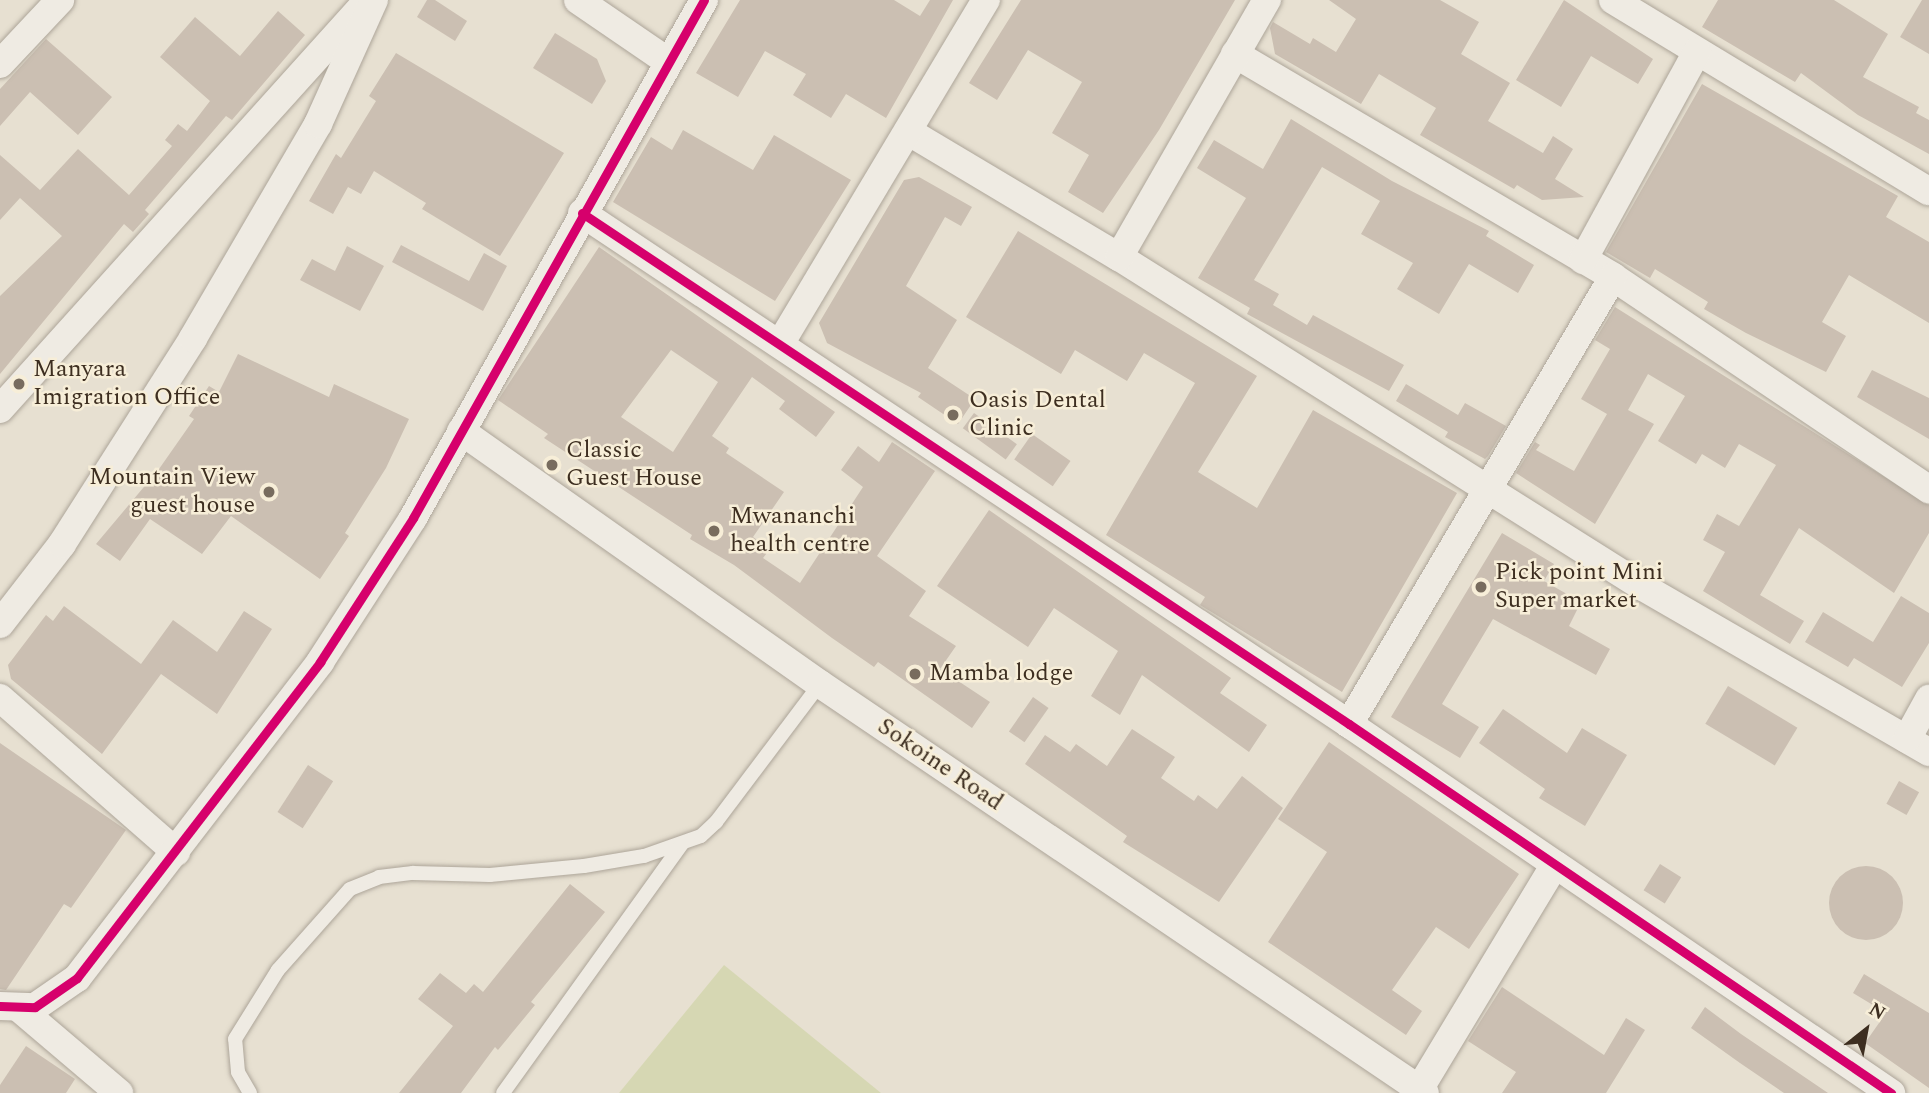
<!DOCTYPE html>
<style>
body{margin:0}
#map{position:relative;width:1929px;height:1093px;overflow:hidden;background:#e7e0d1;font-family:Spectral,serif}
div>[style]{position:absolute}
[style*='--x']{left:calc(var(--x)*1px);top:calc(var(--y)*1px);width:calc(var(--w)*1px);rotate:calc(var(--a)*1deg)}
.green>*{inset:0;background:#d6d7b3}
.building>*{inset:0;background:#cbbfb2;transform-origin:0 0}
.round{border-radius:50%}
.roads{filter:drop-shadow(0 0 2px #ada599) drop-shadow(0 0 2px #ada599)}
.service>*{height:14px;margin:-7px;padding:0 7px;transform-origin:7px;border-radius:7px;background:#efebe3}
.minor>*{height:28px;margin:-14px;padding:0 14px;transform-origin:14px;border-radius:14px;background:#efebe3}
.cycleway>*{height:9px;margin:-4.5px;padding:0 4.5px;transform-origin:4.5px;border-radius:4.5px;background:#d6006c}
.dots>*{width:19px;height:19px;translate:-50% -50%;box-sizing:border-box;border:4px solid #f7eed8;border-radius:50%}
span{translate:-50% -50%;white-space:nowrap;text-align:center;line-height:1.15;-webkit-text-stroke:5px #f7eed8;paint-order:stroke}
.poi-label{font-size:24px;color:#3d2e20}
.left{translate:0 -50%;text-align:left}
.right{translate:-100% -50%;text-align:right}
.street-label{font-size:24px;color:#3d2e20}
.north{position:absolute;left:1831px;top:995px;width:70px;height:70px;-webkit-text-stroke:5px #f7eed8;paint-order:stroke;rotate:31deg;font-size:19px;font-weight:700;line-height:28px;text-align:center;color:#3d2e20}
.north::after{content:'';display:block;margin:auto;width:24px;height:32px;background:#3d2e20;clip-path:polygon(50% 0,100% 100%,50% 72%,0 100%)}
</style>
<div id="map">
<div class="green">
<div style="clip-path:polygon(724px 965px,881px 1093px,619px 1093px)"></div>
</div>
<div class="building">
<div style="clip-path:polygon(427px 0,435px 0,467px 21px,455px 41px,417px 17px)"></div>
<div style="clip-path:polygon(740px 0,894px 0,920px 16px,930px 0,953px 0,886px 118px,846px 94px,831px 118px,793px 95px,806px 74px,765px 51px,738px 97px,696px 73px)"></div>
<div style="clip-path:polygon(1021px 0,1235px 0,1159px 130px,1103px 213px,1068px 192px,1089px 155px,1052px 133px,1082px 82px,1028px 50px,997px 100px,969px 83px)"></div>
<div style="clip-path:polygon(1329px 0,1440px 0,1479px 22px,1461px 54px,1510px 83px,1488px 121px,1543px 153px,1553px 136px,1573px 149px,1555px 179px,1584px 197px,1542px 200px,1517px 185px,1514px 189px,1420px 135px,1436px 108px,1379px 74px,1361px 104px,1275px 54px,1270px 28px,1273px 22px,1310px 44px,1313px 38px,1336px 52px,1356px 19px)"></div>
<div style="clip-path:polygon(1564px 0,1653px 59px,1638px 84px,1591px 56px,1561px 107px,1516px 80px)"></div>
<div style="clip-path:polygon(1718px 0,1834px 0,1888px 34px,1863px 77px,1919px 107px,1916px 113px,1929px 120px,1929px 154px,1858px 115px,1801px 73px,1795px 82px,1702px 27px)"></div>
<div style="clip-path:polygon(1922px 0,1929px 0,1929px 54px,1900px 37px)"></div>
<div style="clip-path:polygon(278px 11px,305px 35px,232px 120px,226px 116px,145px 210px,149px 214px,133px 232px,124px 224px,0 374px,0 296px,62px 236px,20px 198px,0 220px,0 155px,40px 190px,78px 149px,129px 195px,172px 146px,165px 140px,178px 124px,187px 131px,210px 101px,160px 57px,195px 17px,240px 56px)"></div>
<div style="clip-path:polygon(555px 33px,597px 59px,606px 81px,592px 104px,533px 68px)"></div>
<div style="clip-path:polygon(46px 39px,112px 97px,78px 135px,30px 92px,0 126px,0 89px)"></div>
<div style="clip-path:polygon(396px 53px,564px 153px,500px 256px,422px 209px,426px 203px,374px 171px,361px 194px,348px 187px,333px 214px,309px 201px,336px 154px,341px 158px,376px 101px,369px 96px)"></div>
<div style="clip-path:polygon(1702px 84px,1898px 196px,1886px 217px,1929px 242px,1929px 323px,1849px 275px,1822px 322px,1846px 336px,1826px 372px,1746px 333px,1704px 309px,1708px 302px,1655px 269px,1650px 278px,1606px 252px)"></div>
<div style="clip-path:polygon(1291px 119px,1392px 181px,1489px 231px,1486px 236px,1534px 265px,1518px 293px,1469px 264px,1439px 314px,1397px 289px,1413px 263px,1361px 234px,1380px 201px,1322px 167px,1254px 280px,1279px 294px,1273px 305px,1307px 325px,1313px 315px,1404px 365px,1389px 391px,1247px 314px,1250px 308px,1198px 278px,1246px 198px,1197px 168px,1214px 140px,1263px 169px)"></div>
<div style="clip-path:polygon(683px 130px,753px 170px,774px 135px,851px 180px,775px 301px,613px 202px,651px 137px,672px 150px)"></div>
<div style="clip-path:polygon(919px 177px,972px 207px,961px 226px,945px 217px,906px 286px,957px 320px,928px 368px,975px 399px,958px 424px,918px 397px,921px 393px,827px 343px,819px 323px,904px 180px)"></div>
<div style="clip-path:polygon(1018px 231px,1257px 376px,1198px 472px,1257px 508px,1313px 410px,1457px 493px,1342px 692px,1200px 605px,1205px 597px,1106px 535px,1195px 383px,1144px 353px,1127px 381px,1075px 350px,1061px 374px,966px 317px)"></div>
<div style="clip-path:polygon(401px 245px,469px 281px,484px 253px,507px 266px,483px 311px,392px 262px)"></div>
<div style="clip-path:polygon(347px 246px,384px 266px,360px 311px,300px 280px,312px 259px,335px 271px)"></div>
<div style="clip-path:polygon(evenodd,599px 247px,835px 412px,816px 437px,779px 409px,785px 401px,752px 377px,712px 436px,729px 448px,726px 453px,784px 492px,753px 537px,770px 549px,763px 558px,800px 583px,863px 487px,841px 470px,858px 446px,879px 462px,892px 442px,935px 471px,877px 556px,926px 591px,909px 616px,956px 646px,940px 669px,990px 702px,972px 728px,878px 662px,874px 667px,832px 638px,734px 565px,690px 539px,692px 535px,544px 438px,548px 434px,498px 400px,599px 247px,671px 350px,718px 382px,673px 452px,621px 417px,671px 350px)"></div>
<div style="clip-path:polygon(1615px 307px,1929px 505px,1929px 533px,1894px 593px,1799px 528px,1760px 595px,1804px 621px,1790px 644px,1703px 591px,1725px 552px,1703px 540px,1717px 514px,1739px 526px,1776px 465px,1739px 444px,1725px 468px,1702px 454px,1696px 464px,1658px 441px,1685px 396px,1648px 374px,1628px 410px,1654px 424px,1595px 524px,1516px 473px,1535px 442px,1540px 445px,1536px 450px,1574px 471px,1607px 414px,1581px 399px,1610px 349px,1595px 340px)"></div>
<div style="clip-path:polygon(238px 354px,329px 397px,334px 384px,409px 419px,386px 468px,345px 533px,349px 536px,320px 579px,231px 516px,202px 554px,150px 519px,120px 561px,96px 544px,159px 469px,194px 419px,189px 416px,209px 386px,219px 392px)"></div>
<div style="clip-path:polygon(1872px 370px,1929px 398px,1929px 439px,1857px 397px)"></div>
<div style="clip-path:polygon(1406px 384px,1458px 415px,1465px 403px,1506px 426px,1488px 456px,1485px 459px,1445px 437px,1448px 432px,1396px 401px)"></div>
<div style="left:974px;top:413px;width:53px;height:19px;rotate:36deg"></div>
<div style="left:1032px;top:434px;width:47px;height:31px;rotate:35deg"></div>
<div style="clip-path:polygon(989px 510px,1231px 678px,1220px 693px,1267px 725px,1249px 752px,1142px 675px,1120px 715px,1091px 696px,1118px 651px,1054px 608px,1028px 647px,937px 586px)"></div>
<div style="clip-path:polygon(1502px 533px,1554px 564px,1544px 581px,1581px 602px,1569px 626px,1610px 649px,1596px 675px,1493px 619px,1442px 704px,1479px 727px,1460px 758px,1391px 717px)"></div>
<div style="clip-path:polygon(1901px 596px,1929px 613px,1929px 643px,1902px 687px,1854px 658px,1848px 667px,1805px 642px,1823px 612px,1873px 642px)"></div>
<div style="clip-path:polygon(64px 606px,141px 664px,173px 620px,217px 652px,244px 611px,272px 629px,217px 714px,161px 674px,102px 754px,11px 679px,8px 665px,46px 615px,53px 621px)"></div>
<div style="left:1728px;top:686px;width:81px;height:44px;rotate:31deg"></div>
<div style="left:1033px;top:697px;width:19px;height:42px;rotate:35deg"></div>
<div style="clip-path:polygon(1503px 709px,1567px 753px,1582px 728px,1627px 755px,1585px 826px,1539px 798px,1545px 789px,1479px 743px)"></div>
<div style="clip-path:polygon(1132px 729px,1175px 757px,1161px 778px,1194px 801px,1198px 795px,1217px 809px,1242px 776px,1283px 808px,1219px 902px,1123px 842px,1127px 836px,1025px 764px,1045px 735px,1070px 752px,1076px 744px,1107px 766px)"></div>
<div style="clip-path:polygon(1329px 742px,1519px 874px,1469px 949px,1436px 927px,1392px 990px,1422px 1011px,1406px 1035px,1268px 942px,1327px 852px,1278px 819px)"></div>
<div style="clip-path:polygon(0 743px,126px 830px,71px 908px,64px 904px,6px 990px,0 989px)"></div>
<div style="left:308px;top:765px;width:30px;height:56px;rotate:33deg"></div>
<div style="left:1899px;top:781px;width:23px;height:26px;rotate:29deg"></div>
<div style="left:1660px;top:864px;width:25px;height:31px;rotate:32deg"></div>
<div class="round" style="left:1829px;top:866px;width:74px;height:74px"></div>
<div style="clip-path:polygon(570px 884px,605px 912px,531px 1002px,535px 1005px,498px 1050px,495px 1047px,461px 1093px,399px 1093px,453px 1026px,418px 999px,440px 973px,466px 993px,474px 984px,483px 992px)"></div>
<div style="clip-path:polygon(1864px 974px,1929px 1013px,1929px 1088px,1865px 1043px,1886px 1013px,1853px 993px)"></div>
<div style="clip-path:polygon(1502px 987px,1604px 1055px,1626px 1018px,1645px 1030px,1606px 1093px,1502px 1093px,1516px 1072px,1468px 1041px)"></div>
<div style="clip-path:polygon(1705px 1007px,1741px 1034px,1828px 1093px,1784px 1093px,1740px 1063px,1691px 1028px)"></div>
<div style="clip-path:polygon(26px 1046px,75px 1079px,66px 1093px,0 1093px,0 1085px)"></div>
</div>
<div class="roads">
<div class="service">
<div style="--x:250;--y:1093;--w:24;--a:-120"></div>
<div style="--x:238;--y:1072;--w:33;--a:-95"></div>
<div style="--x:235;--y:1039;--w:81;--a:-58.1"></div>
<div style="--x:278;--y:970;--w:108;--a:-48.4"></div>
<div style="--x:350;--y:889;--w:31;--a:-22"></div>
<div style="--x:379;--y:877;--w:34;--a:-7"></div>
<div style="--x:413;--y:873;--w:77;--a:1.5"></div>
<div style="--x:490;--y:875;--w:94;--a:-5.5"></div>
<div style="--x:584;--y:866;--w:61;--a:-9.5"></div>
<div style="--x:644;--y:856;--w:60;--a:-19.3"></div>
<div style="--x:701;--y:836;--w:21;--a:-43"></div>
<div style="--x:716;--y:822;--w:173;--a:-53"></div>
<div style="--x:503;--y:1093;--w:307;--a:-54.3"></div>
</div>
<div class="minor">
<div style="--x:578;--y:0;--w:108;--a:34.4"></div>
<div style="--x:1613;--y:0;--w:369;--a:31.2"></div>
<div style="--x:1235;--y:54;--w:439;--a:30.5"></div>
<div style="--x:1613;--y:277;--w:381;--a:33.9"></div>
<div style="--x:0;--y:64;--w:88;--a:-46.8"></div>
<div style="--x:909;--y:132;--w:244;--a:30.8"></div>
<div style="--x:1119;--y:257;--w:619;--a:32.2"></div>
<div style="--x:1643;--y:587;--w:330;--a:30"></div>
<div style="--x:582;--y:213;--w:922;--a:33.67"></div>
<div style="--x:1349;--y:724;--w:656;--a:34.25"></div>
<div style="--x:1119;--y:257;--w:297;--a:-60.1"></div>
<div style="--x:1583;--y:260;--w:237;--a:-61.3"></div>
<div style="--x:780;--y:344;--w:401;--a:-59.1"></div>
<div style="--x:0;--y:409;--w:540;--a:-48"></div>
<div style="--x:461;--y:431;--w:439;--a:35.2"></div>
<div style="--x:820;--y:684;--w:730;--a:34.06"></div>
<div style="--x:0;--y:624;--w:101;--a:-52.2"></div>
<div style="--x:62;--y:544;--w:244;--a:-57.5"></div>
<div style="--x:193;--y:338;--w:248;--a:-59.7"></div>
<div style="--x:318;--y:124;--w:136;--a:-65.7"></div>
<div style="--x:0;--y:698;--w:234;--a:41.2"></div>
<div style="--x:1349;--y:724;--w:519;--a:-59.43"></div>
<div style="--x:1907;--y:739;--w:46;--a:-61.2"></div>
<div style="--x:0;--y:1006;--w:35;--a:2"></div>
<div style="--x:35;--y:1007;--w:51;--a:-34.6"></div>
<div style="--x:77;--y:978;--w:399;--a:-52.4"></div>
<div style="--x:320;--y:662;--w:171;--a:-57.1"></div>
<div style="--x:413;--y:518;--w:594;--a:-60.67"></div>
<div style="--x:20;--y:1009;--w:130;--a:40.3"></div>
<div style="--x:1417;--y:1093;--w:267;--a:-58.9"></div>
</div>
</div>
<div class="cycleway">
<div style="--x:582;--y:213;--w:922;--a:33.67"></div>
<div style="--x:1349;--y:724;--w:656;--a:34.25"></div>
<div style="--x:0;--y:1006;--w:35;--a:2"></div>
<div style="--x:35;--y:1007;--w:51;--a:-34.6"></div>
<div style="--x:77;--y:978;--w:399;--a:-52.4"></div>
<div style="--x:320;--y:662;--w:171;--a:-57.1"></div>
<div style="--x:413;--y:518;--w:594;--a:-60.67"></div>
</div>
<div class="dots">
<div style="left:19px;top:384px;background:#786c5e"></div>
<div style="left:953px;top:415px;background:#786c5e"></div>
<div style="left:552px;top:465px;background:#786c5e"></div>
<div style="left:269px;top:492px;background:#786c5e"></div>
<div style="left:714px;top:531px;background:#786c5e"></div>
<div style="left:1481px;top:587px;background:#786c5e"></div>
<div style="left:915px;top:674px;background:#786c5e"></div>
</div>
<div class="poi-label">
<span class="left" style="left:33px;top:384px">Manyara<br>Imigration Office</span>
<span class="left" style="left:969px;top:415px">Oasis Dental<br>Clinic</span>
<span class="left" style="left:566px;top:465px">Classic<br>Guest House</span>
<span class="right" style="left:255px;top:492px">Mountain View<br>guest house</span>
<span class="left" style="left:730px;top:531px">Mwananchi<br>health centre</span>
<span class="left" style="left:1495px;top:587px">Pick point Mini<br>Super market</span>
<span class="left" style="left:929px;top:674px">Mamba lodge</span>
</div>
<div class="street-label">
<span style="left:940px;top:765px;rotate:34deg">Sokoine Road</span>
</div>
<div class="north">N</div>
</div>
